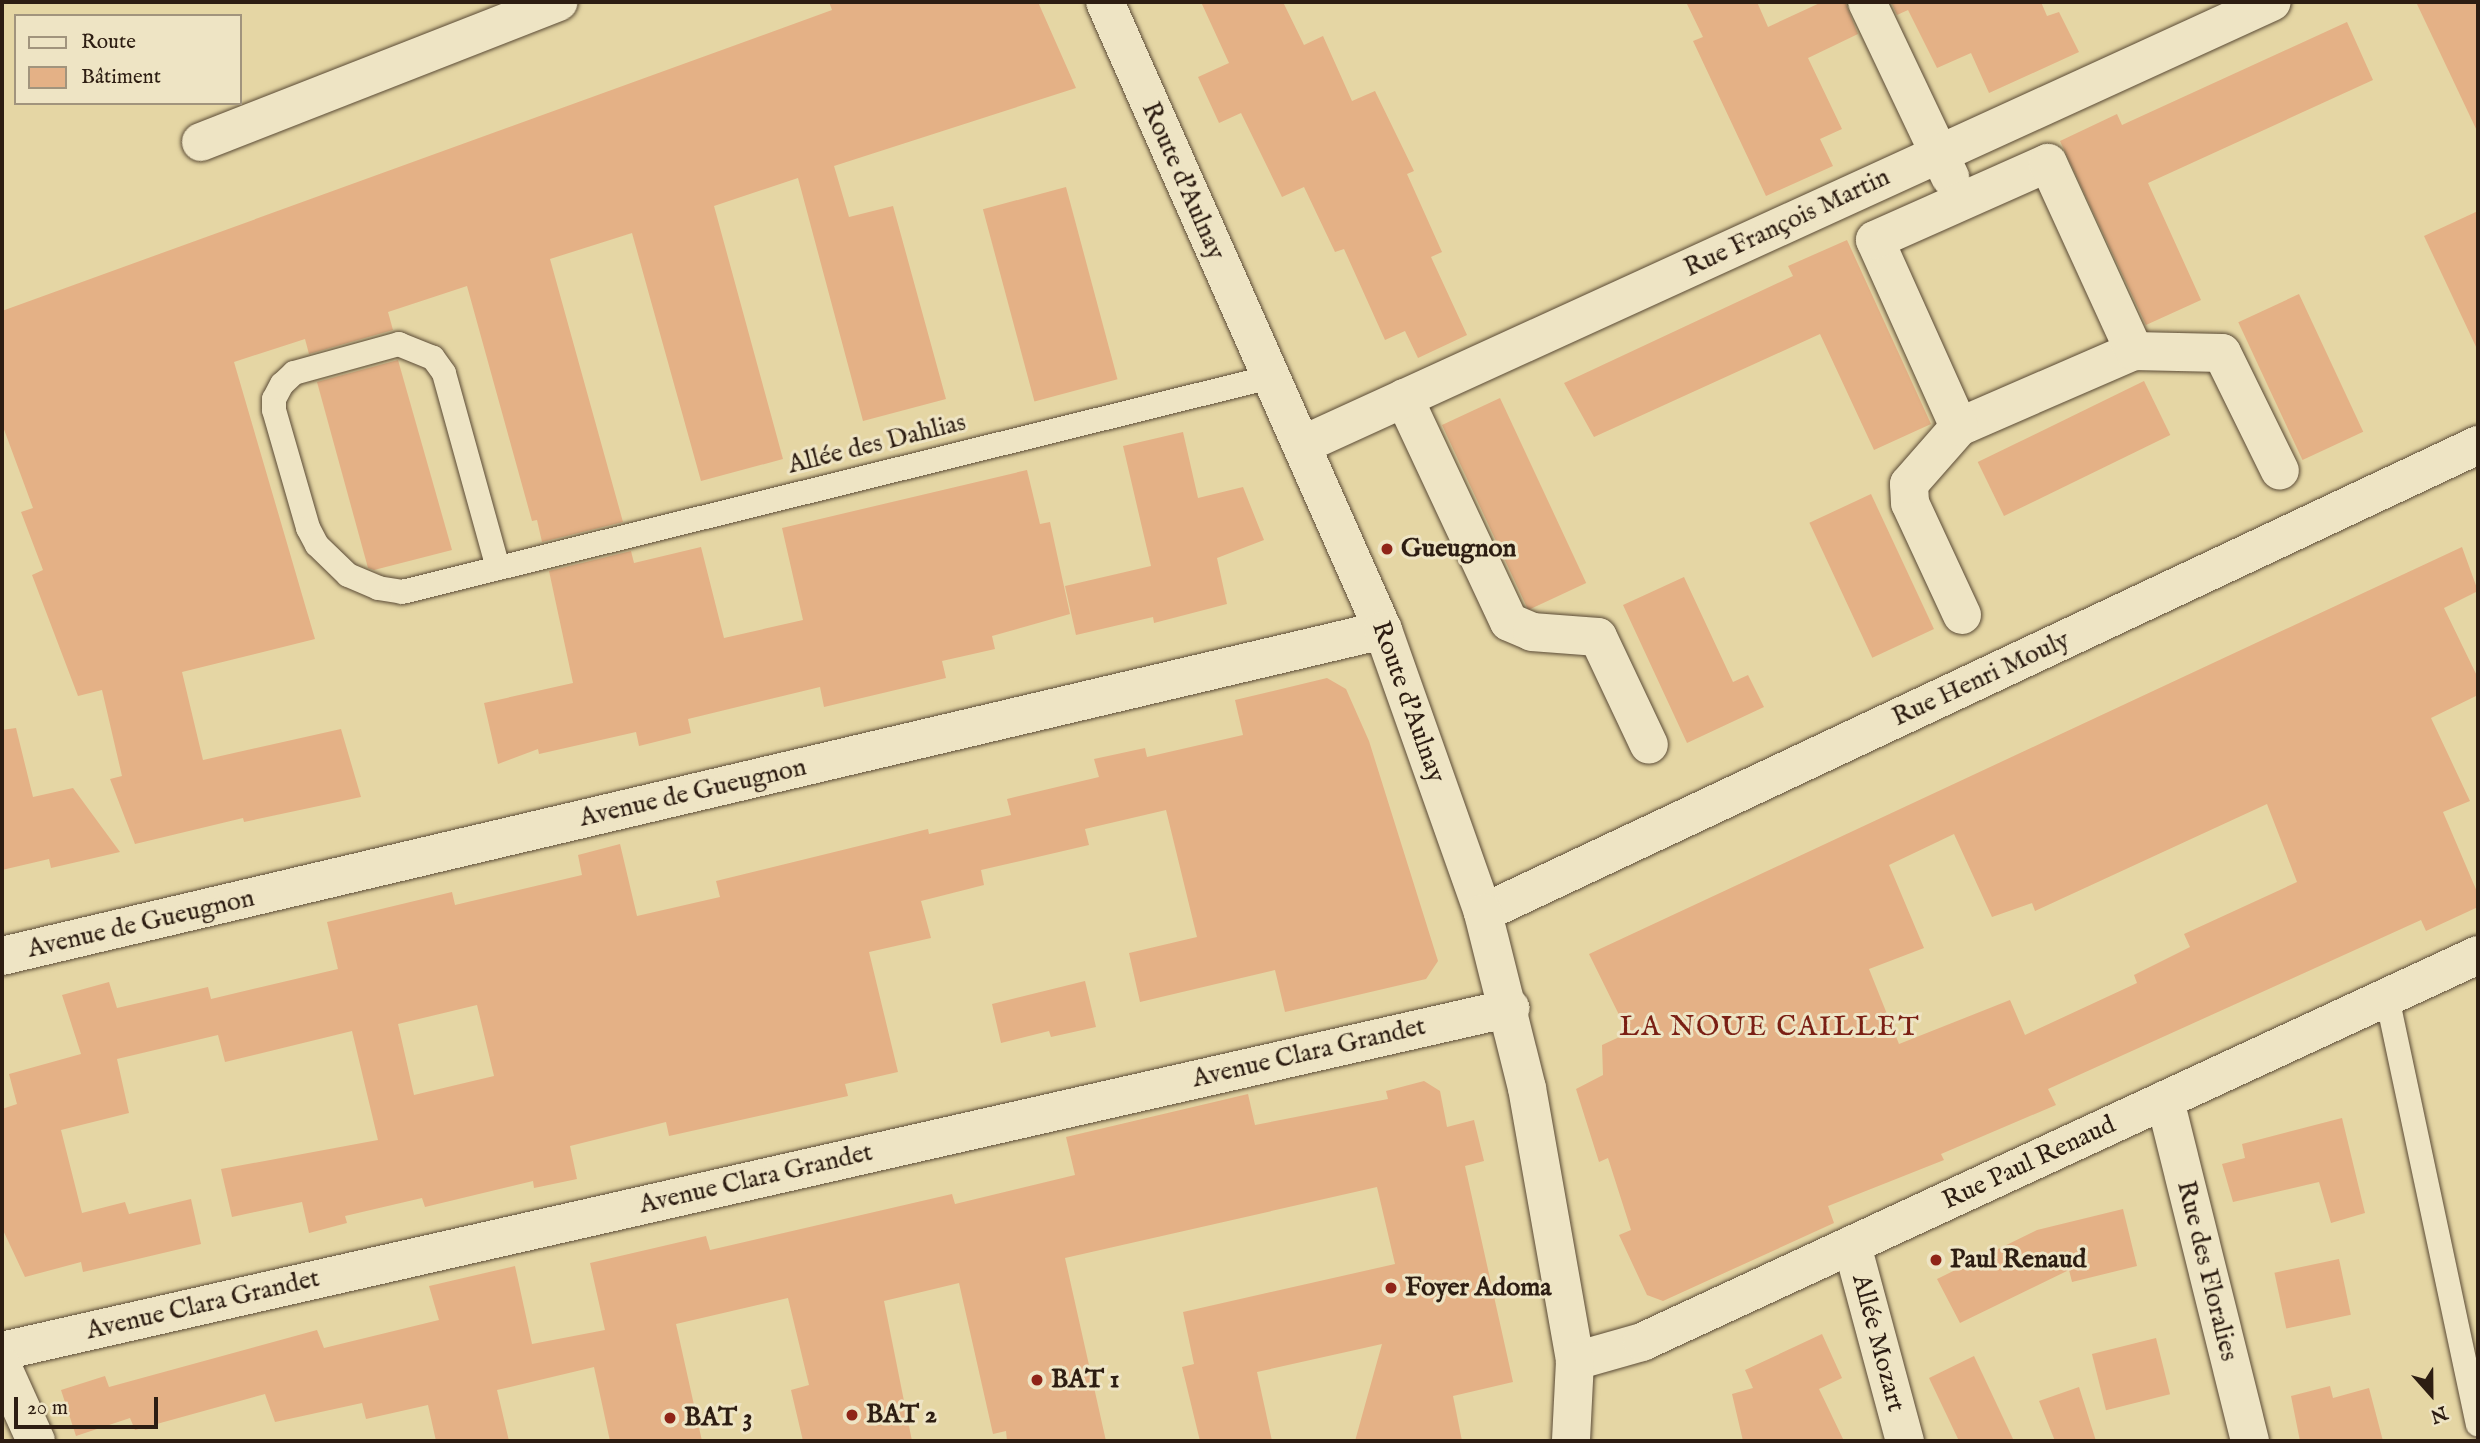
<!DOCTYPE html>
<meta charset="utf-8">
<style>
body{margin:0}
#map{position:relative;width:2480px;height:1443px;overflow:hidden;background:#e5d6a4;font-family:"IM FELL English",serif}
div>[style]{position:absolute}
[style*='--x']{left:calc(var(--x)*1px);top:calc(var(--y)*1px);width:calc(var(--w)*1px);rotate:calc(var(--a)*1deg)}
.building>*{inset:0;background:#e4b186;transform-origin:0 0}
.roads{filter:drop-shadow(0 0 2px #5b4b36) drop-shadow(0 0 2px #5b4b36)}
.lane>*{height:24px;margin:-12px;padding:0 12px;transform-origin:12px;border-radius:12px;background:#eee4c4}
.street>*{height:38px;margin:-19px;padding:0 19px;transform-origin:19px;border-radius:19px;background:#eee4c4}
.secondary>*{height:38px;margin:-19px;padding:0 19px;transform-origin:19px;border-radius:19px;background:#eee4c4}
.dots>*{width:19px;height:19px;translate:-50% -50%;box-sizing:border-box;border:4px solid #eee4c4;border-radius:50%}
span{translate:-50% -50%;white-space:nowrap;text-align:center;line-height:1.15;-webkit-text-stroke:6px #eee4c4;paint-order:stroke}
.street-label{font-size:26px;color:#2d1d12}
.poi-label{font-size:26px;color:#2d1d12;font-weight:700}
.left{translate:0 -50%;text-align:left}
.neighbourhood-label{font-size:28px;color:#7a1f14;letter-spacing:2px}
.frame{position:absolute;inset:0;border:4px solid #2d1d12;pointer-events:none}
.legend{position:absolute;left:14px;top:14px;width:228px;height:91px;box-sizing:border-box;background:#eee4c4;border:2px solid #a1947d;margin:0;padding:9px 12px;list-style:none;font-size:21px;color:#2d1d12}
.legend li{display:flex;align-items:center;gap:14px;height:35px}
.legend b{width:35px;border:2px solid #a1947d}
.north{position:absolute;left:2396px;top:1359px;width:70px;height:70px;-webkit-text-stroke:5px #eee4c4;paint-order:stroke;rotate:159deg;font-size:19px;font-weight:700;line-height:28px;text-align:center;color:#2d1d12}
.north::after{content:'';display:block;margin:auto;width:24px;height:32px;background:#2d1d12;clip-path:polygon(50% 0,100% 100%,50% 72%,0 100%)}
.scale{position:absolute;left:14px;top:1397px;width:144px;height:32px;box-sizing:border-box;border:4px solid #2d1d12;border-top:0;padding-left:9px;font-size:21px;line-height:24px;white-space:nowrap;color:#2d1d12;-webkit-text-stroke:5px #eee4c4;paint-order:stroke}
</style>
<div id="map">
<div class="building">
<div style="clip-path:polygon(829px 2px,1038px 2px,1076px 88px,834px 166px,849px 217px,893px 206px,946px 399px,863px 421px,798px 178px,714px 206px,783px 459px,701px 481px,632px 233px,550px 259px,623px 522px,542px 542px,537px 520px,532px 521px,467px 286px,388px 312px,393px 330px,309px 354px,305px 339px,234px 362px,315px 639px,182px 672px,203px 760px,341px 729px,361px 797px,244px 822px,243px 818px,135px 844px,110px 779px,122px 776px,102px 690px,78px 696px,32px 575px,43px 570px,21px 512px,33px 508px,2px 424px,2px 311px,832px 10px)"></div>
<div style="clip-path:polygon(1201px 2px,1283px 2px,1304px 45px,1323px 36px,1352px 101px,1375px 91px,1414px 171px,1407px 174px,1442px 252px,1431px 257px,1467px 335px,1418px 358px,1405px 331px,1385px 340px,1344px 249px,1335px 252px,1304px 187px,1282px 197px,1241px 113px,1219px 123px,1198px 77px,1229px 63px)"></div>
<div style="clip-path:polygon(1686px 2px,1757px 2px,1768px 27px,1822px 2px,1845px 2px,1858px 34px,1808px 58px,1842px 129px,1820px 139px,1833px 166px,1766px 196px,1693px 41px,1703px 37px)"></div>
<div style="clip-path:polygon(1891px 2px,2041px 2px,2047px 16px,2059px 12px,2079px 52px,1989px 93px,1971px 53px,1937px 68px,1908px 10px,1897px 15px)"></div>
<div style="clip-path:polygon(2416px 2px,2478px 2px,2478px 133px)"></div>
<div style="clip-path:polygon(2347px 22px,2373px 80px,2148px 183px,2201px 300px,2146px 325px,2060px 141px,2117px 114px,2122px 125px)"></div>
<div style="left:1066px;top:187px;width:199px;height:86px;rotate:75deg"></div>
<div style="clip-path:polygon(2478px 211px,2478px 351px,2424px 236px)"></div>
<div style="clip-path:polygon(1847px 240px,1931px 424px,1874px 450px,1820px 334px,1594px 437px,1564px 383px,1793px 276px,1788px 266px)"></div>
<div style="left:2299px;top:294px;width:152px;height:67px;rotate:65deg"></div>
<div style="clip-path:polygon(398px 360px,452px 550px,374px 570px,368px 568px,317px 382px)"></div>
<div style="left:2144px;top:381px;width:60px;height:185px;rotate:64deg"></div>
<div style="left:1500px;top:398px;width:204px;height:64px;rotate:65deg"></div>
<div style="clip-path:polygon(1183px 432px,1198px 498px,1243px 487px,1264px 540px,1217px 558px,1227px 604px,1154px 623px,1153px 617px,1076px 635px,1065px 586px,1151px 566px,1123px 446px)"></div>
<div style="clip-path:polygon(1027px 470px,1040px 524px,1050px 522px,1070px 614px,992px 636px,995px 649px,942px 661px,946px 678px,824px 707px,820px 687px,688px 719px,691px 733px,639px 746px,636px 732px,539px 754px,538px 749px,498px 764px,484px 703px,573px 683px,549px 571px,631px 551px,634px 563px,701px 547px,724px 638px,803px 620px,782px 528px)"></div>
<div style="left:1871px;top:494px;width:149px;height:68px;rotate:65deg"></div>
<div style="clip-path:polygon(evenodd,2462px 547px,2478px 591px,2444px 608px,2478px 678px,2478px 695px,2431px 718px,2470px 801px,2443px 812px,2478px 894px,2478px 907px,2426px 931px,2421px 920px,2048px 1089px,2056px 1105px,1941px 1154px,1944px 1160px,1828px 1206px,1834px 1223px,1663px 1301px,1647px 1295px,1619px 1235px,1631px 1230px,1608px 1158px,1599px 1162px,1576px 1089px,1603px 1075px,1602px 1045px,1628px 1033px,1589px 954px,2462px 547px,2267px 804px,2297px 882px,2184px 934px,2190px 947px,2134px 975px,2137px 983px,2025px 1035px,2010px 1000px,1899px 1044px,1869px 969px,1924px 948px,1889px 865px,1954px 834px,1992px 917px,2032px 903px,2035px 911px,2267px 804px)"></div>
<div style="clip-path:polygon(1684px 577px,1733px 682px,1748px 675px,1764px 707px,1687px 743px,1623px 605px)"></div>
<div style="clip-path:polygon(evenodd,1327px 678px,1346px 689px,1369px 741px,1438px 961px,1426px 979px,1285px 1012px,1275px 970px,1140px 1002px,1129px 953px,1197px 937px,1166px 810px,1085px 829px,1089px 845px,981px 870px,984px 885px,921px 901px,931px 938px,869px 952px,898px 1072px,845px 1084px,848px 1096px,669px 1136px,666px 1122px,570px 1146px,577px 1179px,534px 1188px,533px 1181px,425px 1207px,422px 1198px,345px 1216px,347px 1223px,309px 1233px,302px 1202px,232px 1217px,221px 1169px,378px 1140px,352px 1031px,225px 1062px,218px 1035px,117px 1059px,129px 1113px,61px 1130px,82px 1213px,125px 1202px,129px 1214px,191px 1199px,201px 1244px,83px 1272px,81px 1262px,25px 1277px,2px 1228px,2px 1109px,17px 1104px,9px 1074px,81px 1054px,62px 995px,109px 982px,117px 1008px,208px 987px,211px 999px,338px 969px,327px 922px,452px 892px,455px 905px,582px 875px,578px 855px,620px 844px,637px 916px,720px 897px,716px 881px,928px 829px,929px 834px,1011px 815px,1007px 799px,1099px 777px,1094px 759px,1145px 748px,1147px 757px,1243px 735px,1235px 700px,1327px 678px,477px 1005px,494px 1076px,414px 1095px,398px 1024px,477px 1005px)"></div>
<div style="clip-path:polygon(16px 728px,33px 797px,73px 788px,120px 852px,51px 868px,49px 859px,2px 870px,2px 730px)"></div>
<div style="clip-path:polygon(1085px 981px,1096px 1027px,1051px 1037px,1049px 1031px,1001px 1043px,992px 1004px)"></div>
<div style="clip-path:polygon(1424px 1081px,1440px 1091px,1447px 1127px,1474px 1120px,1484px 1161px,1465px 1166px,1513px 1382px,1453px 1396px,1462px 1441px,1355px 1441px,1382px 1344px,1257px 1372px,1272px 1441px,1200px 1441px,1182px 1367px,1194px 1364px,1183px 1312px,1395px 1264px,1377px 1187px,1065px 1258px,1106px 1441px,1007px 1441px,1006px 1431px,993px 1434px,959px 1283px,884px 1301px,912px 1441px,803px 1441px,791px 1390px,809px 1385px,788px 1298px,676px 1324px,702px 1441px,610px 1441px,594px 1367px,497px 1390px,509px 1441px,436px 1441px,428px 1405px,366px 1419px,362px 1403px,275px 1422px,265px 1394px,135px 1430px,130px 1418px,76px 1436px,61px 1390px,105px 1376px,109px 1387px,317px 1330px,324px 1348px,439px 1320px,429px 1286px,515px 1266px,532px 1344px,605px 1330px,590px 1263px,706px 1236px,710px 1250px,952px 1194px,955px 1204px,1075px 1175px,1066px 1137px,1248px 1094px,1255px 1125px,1388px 1099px,1386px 1091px)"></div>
<div style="clip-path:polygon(2342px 1118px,2365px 1213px,2331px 1223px,2319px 1182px,2233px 1202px,2222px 1164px,2245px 1158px,2242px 1144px)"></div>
<div style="clip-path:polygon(2123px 1209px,2137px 1266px,2072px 1282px,2069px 1270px,1960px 1323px,1937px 1279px,2037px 1230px)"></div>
<div style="left:2339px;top:1259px;width:57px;height:66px;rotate:78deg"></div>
<div style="clip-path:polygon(1822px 1334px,1842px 1378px,1819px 1389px,1844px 1441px,1743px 1441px,1732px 1394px,1753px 1388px,1745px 1370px)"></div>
<div style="left:2156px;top:1338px;width:58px;height:66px;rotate:76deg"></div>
<div style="clip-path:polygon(1974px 1356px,2014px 1441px,1959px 1441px,1929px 1378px)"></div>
<div style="clip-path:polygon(2330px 1386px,2333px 1398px,2369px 1388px,2383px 1441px,2300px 1441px,2291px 1396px)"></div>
<div style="clip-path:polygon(2079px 1387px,2096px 1441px,2055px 1441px,2039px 1401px)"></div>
</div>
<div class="roads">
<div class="lane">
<div style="--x:498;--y:568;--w:202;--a:-105.5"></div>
<div style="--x:444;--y:373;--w:19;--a:-126"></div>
<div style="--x:433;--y:358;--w:37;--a:-158"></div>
<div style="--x:399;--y:344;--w:109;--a:164.6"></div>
<div style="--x:294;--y:373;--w:16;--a:137"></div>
<div style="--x:282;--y:384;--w:17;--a:118"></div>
<div style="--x:274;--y:399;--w:11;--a:90"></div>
<div style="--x:274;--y:410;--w:123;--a:73.9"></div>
<div style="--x:308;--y:528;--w:19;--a:62"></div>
<div style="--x:317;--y:545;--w:43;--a:44.1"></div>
<div style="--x:348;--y:575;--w:33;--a:23"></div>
<div style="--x:378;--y:588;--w:24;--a:9"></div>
<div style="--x:402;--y:592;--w:895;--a:-13.9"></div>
<div style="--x:2387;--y:997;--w:437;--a:78"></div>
</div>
<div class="street">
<div style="--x:1867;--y:2;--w:194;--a:64.6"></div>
<div style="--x:201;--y:142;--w:384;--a:-21.4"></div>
<div style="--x:1404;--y:398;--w:247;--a:64.9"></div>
<div style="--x:1509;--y:622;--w:25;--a:23"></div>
<div style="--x:1532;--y:632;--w:66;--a:4.3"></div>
<div style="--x:1598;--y:637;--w:119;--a:64.7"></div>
<div style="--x:1959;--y:427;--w:191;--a:-23.5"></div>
<div style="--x:1302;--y:445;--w:1066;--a:-24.55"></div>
<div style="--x:1962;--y:615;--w:123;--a:-114.9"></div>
<div style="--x:1910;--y:503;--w:19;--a:-93"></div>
<div style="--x:1909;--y:484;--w:76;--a:-48.7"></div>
<div style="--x:1959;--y:427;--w:205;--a:-114.2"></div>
<div style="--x:1875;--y:240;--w:189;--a:-24"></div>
<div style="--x:2048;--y:163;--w:207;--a:65.4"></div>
<div style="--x:2134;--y:351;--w:88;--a:1.3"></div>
<div style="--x:2222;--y:353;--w:131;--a:63.8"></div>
<div style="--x:1483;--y:913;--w:1100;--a:-25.19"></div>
<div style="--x:2;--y:956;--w:1419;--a:-13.28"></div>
<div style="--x:2165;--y:1100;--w:351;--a:76"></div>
<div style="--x:1852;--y:1245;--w:203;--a:74.9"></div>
<div style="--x:2;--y:1351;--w:1547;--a:-12.81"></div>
<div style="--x:1575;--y:1361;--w:70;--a:-15.8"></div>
<div style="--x:1642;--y:1342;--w:921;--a:-24.84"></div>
<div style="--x:2;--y:1366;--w:82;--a:65.6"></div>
</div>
<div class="secondary">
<div style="--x:1105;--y:2;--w:687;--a:66.12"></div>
<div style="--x:1383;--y:630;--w:300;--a:70.5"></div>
<div style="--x:1483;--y:913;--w:180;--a:75.9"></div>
<div style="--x:1527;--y:1088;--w:277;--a:80"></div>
<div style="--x:1575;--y:1361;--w:80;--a:92.9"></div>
</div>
</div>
<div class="dots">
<div style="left:1387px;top:549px;background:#8f2418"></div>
<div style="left:1936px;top:1260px;background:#8f2418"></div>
<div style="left:1391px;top:1288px;background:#8f2418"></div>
<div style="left:1037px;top:1380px;background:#8f2418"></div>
<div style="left:852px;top:1415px;background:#8f2418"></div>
<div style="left:670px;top:1418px;background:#8f2418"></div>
</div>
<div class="street-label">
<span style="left:1183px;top:181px;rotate:66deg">Route d'Aulnay</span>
<span style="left:1787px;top:223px;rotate:-25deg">Rue François Martin</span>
<span style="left:877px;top:444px;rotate:-14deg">Allée des Dahlias</span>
<span style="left:1981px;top:679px;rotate:-25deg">Rue Henri Mouly</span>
<span style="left:1408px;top:702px;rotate:70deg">Route d'Aulnay</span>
<span style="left:693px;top:793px;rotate:-13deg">Avenue de Gueugnon</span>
<span style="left:141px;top:924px;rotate:-13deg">Avenue de Gueugnon</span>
<span style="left:1309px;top:1053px;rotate:-13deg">Avenue Clara Grandet</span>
<span style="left:2029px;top:1163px;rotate:-25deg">Rue Paul Renaud</span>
<span style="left:756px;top:1179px;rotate:-13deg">Avenue Clara Grandet</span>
<span style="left:2207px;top:1271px;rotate:76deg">Rue des Floralies</span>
<span style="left:203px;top:1305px;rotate:-13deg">Avenue Clara Grandet</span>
<span style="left:1878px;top:1343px;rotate:75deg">Allée Mozart</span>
</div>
<div class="poi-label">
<span class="left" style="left:1401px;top:549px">Gueugnon</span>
<span class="left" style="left:1950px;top:1260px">Paul Renaud</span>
<span class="left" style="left:1405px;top:1288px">Foyer Adoma</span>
<span class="left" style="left:1051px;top:1380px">BAT 1</span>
<span class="left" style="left:866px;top:1415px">BAT 2</span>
<span class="left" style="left:684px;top:1418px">BAT 3</span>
</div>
<div class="neighbourhood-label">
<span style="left:1770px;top:1028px">LA NOUE CAILLET</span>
</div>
<div class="frame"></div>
<ul class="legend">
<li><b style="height:9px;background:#eee4c4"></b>Route</li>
<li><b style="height:19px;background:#e4b186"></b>Bâtiment</li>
</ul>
<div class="north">N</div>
<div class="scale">20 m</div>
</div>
